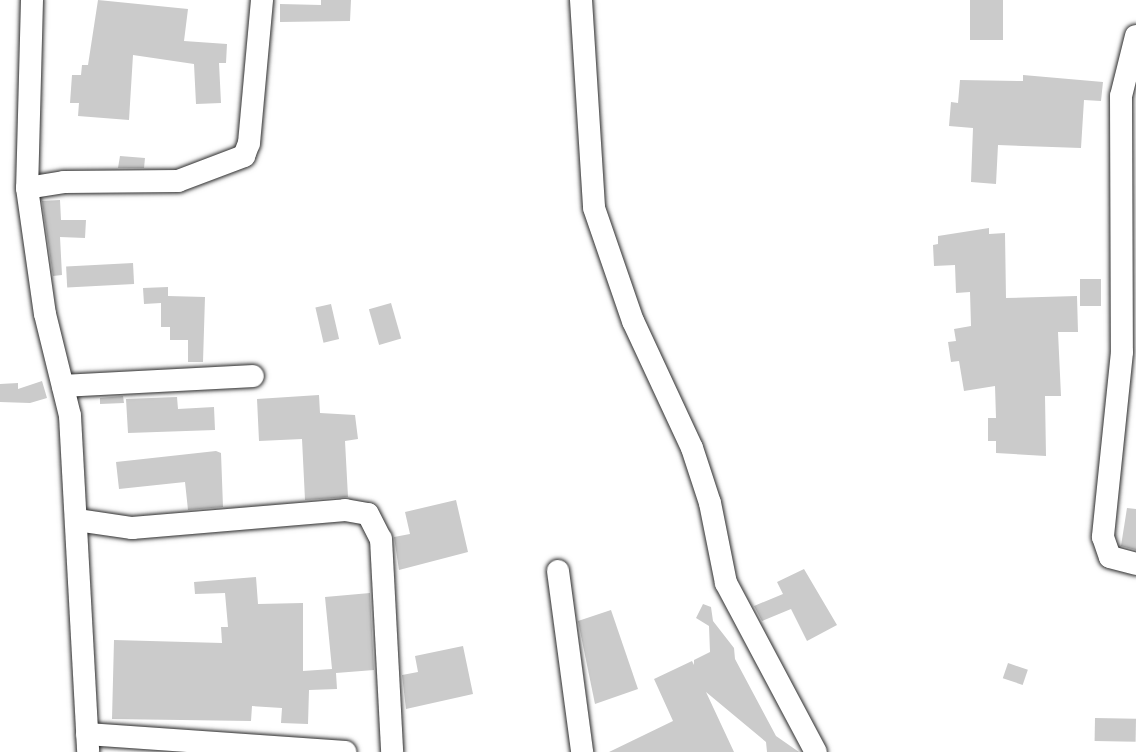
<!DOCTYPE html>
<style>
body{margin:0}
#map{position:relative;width:1136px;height:752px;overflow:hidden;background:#fff;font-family:Mynerve,sans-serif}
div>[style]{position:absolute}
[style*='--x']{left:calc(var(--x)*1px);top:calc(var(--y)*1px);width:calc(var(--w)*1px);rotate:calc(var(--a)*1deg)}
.building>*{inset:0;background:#cbcbcb;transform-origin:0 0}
.roads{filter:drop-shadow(0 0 2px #2b2b2b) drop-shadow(0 0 2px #2b2b2b)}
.minor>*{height:22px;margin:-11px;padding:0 11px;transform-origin:11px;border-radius:11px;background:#fff}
span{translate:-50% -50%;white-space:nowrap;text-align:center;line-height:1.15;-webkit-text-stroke:4.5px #fff;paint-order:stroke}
</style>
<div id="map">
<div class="building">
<div style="clip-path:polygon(98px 0,188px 9px,184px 41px,227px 44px,226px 63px,219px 63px,221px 103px,196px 104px,194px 64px,133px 55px,129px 120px,78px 116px,79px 103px,70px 103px,72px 75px,81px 75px,82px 65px,88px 65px)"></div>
<div style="clip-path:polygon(321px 0,351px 0,350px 21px,280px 22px,280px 4px,321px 5px)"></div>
<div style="left:970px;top:0;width:33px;height:40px"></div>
<div style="clip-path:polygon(1023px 75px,1103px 82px,1101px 101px,1084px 100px,1081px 148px,998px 145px,996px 184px,971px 182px,973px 128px,949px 126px,951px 102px,958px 103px,960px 80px,1023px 81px)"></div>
<div style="clip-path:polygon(120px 156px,145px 158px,144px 168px,118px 168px)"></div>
<div style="clip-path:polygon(60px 200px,61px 220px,86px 220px,85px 238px,60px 237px,62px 275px,53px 276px,42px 201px)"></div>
<div style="clip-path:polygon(989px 228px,989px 234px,1005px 233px,1006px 298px,1077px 296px,1078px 332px,1058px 332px,1061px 396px,1045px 396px,1046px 456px,996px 453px,996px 441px,988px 441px,988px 418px,996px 418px,995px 386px,964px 391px,959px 361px,951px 362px,948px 342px,956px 341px,954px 329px,971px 326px,970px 292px,956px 293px,955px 265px,934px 266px,933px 245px,938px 244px,938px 236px)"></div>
<div style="left:133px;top:263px;width:21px;height:67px;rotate:87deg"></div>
<div style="left:1101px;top:279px;width:27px;height:21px;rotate:90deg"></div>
<div style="clip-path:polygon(168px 287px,168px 296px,205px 297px,203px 362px,188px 362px,188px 340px,170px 340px,170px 327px,161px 327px,161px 303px,144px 304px,143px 288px)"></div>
<div style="left:391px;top:303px;width:37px;height:23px;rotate:74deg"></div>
<div style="left:331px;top:304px;width:36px;height:16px;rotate:77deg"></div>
<div style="clip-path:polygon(42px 381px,47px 398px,30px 403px,0 402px,0 384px,18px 383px,18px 389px)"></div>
<div style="clip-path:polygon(319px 395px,320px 413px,355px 415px,358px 439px,345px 441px,348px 497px,305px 500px,302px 439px,259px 441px,257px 399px)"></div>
<div style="clip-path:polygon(123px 396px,124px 403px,100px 404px,100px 398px)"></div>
<div style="clip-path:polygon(177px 397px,178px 409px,214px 407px,215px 430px,128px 433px,126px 399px)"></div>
<div style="clip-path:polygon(216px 451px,221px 453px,223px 507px,188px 510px,185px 482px,119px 489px,116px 462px)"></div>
<div style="clip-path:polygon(456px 500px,468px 552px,399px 570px,394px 537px,410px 534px,405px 512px)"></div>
<div style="clip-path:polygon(1127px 508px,1136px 509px,1136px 550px,1121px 546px)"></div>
<div style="clip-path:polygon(804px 569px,837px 625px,807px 641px,791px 609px,762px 621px,754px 606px,783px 594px,777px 582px)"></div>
<div style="clip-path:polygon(256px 577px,258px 604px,303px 603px,303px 671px,332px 669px,325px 597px,370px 593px,374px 670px,336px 673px,337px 689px,309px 690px,308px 724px,281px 723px,282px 708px,252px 706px,251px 721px,112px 719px,114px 640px,222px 643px,221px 627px,228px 627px,225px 593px,195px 594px,194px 582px)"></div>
<div style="clip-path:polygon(703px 604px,711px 607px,713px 621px,734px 648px,735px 659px,776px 736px,799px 752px,767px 752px,766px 742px,706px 692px,734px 752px,609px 752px,673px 721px,654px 679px,692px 661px,694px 665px,694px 660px,710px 652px,709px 626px,696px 618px)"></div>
<div style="clip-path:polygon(611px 610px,638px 689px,595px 704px,578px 621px)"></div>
<div style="clip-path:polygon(463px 646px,473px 694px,406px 709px,402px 675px,418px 672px,415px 656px)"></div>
<div style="left:1008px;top:663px;width:21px;height:16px;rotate:19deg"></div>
<div style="left:1095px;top:718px;width:41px;height:23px;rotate:1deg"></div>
</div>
<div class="roads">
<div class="minor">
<div style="--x:32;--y:0;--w:188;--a:91.5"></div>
<div style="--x:27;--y:188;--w:127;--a:81.9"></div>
<div style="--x:45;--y:314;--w:105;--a:76.2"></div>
<div style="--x:70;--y:416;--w:336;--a:86.9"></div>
<div style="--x:581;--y:0;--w:208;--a:86.4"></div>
<div style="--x:594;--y:208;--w:120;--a:71"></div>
<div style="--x:633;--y:321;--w:140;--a:65.1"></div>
<div style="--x:692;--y:448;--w:58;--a:71.9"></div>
<div style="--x:710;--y:503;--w:82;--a:78.7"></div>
<div style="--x:726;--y:583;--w:191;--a:62"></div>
<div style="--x:1136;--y:36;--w:62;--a:104"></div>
<div style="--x:1121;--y:96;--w:256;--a:89.8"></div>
<div style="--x:1122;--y:352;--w:186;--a:95.9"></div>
<div style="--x:1103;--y:537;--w:21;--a:71"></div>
<div style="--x:1110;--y:557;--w:27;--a:15"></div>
<div style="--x:27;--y:188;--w:37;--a:-9"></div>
<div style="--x:64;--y:182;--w:114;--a:-0.5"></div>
<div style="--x:178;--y:181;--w:71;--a:-20.7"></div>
<div style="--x:244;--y:156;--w:14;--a:-69"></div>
<div style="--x:249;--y:143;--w:144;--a:-84.8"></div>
<div style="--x:63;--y:386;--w:190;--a:-3"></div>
<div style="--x:77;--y:520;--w:56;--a:8.3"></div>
<div style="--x:132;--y:528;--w:214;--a:-4.8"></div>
<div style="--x:345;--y:510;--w:23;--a:10"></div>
<div style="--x:368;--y:514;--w:28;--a:63"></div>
<div style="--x:381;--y:539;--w:213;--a:87"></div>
<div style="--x:558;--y:571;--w:183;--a:82.4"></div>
<div style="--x:87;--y:734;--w:259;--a:4"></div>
</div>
</div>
</div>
